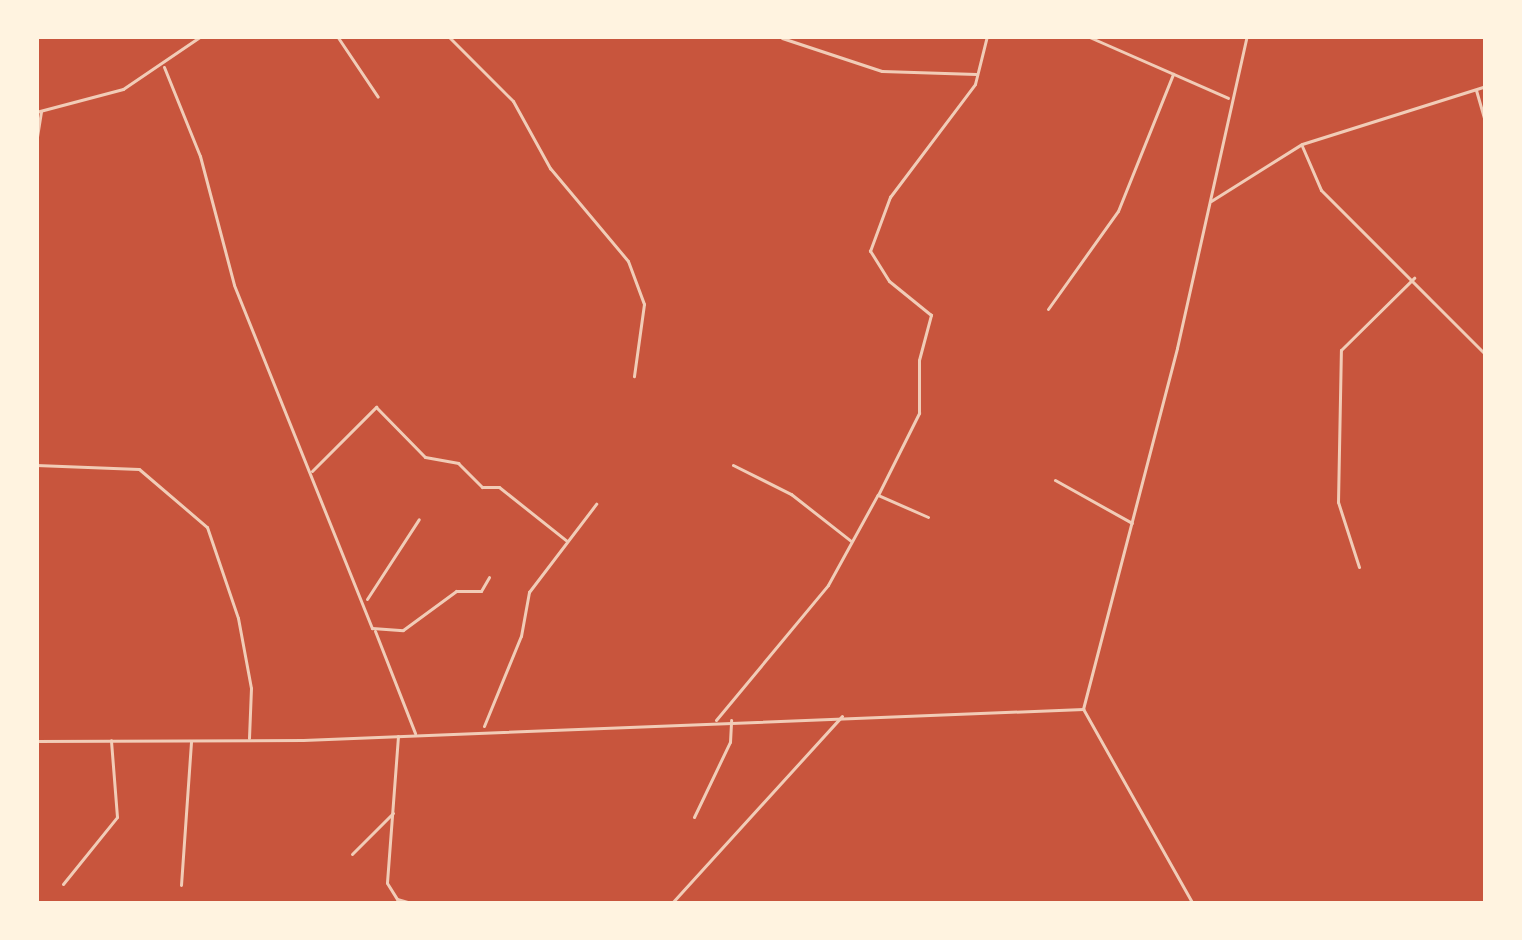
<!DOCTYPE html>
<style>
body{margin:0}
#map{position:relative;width:1522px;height:940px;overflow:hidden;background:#c8553d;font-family:"Nunito Sans",sans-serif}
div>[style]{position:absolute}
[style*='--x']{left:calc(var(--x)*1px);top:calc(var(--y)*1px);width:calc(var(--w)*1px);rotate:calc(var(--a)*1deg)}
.minor>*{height:3px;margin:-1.5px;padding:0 1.5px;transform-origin:1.5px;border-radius:1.5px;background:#f1ccb7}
span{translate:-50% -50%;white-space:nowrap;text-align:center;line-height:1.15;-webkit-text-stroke:9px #fff3e0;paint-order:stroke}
.frame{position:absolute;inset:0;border:39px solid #fff3e0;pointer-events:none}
</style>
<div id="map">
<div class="minor">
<div style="--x:337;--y:36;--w:73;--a:56.1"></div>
<div style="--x:448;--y:36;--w:92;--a:45"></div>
<div style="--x:513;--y:101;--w:77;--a:61.1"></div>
<div style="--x:550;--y:168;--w:121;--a:50"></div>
<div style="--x:628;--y:261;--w:46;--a:69.6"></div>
<div style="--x:644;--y:304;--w:73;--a:97.9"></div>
<div style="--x:1087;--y:36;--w:154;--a:23.7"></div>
<div style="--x:782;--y:38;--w:105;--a:18.3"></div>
<div style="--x:882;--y:71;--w:94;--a:1.8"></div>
<div style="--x:164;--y:67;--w:96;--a:68"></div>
<div style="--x:200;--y:156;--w:133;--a:75.2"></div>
<div style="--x:234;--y:285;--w:370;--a:68.1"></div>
<div style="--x:372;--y:628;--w:31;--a:4"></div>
<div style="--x:403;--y:630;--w:66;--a:-36.3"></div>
<div style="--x:456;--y:591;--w:25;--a:0"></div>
<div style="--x:481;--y:591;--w:16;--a:-60"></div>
<div style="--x:1476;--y:90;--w:35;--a:74"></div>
<div style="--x:36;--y:112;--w:90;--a:-14.8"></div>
<div style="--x:123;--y:89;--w:94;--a:-34.2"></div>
<div style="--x:36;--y:143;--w:32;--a:-81"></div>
<div style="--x:1302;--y:146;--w:48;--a:66.6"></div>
<div style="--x:1321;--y:190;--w:233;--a:45"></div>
<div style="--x:1211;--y:201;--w:107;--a:-32.1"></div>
<div style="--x:1302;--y:144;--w:193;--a:-17.5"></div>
<div style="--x:1048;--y:309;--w:120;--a:-54.5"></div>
<div style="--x:1118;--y:211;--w:148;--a:-68.1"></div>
<div style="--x:36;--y:465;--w:103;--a:2.2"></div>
<div style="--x:139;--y:469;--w:89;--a:40.5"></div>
<div style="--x:207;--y:527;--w:96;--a:71.2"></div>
<div style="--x:238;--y:618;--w:71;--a:79.5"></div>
<div style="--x:251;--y:688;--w:50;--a:92.3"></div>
<div style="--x:733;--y:465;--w:65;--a:26.6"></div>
<div style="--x:791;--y:494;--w:76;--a:38.1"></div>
<div style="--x:312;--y:471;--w:91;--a:-45"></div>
<div style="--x:376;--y:407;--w:70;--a:45.6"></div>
<div style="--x:425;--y:457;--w:34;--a:10"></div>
<div style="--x:458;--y:463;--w:34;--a:45"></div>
<div style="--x:482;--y:487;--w:17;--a:0"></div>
<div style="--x:499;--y:487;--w:87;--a:38.5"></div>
<div style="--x:1055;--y:480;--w:88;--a:29.2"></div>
<div style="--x:928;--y:517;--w:55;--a:-156.3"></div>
<div style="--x:878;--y:495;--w:92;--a:-63.4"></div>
<div style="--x:919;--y:413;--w:53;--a:-90"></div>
<div style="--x:919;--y:360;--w:47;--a:-75.1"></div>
<div style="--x:931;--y:315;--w:54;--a:-141"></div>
<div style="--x:889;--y:281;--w:36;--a:-122"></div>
<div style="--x:870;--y:251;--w:58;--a:-69.7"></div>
<div style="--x:890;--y:197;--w:141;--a:-53"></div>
<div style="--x:975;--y:84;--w:49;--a:-76"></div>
<div style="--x:1359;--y:567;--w:68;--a:-107.9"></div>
<div style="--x:1338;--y:502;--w:152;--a:-88.9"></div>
<div style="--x:1341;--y:350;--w:103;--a:-44.6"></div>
<div style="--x:367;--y:599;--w:95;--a:-57"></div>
<div style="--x:375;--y:631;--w:110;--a:68.6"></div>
<div style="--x:716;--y:720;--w:175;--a:-50.3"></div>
<div style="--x:828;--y:585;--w:102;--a:-61.2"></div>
<div style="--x:484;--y:726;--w:97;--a:-67.7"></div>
<div style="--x:521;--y:636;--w:45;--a:-79.7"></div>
<div style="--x:529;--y:592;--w:111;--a:-52.7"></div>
<div style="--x:398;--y:736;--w:147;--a:94.3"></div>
<div style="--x:387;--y:883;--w:19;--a:58"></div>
<div style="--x:397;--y:899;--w:18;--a:16"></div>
<div style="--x:36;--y:741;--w:267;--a:-0.2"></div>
<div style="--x:303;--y:740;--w:781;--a:-2.28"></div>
<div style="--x:694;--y:817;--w:83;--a:-64.4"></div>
<div style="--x:730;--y:742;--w:22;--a:-87"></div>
<div style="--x:352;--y:854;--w:58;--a:-45"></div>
<div style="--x:63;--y:884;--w:86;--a:-51.1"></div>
<div style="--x:117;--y:817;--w:77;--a:-94.5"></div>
<div style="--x:181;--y:885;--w:144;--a:-86"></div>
<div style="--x:671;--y:904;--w:254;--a:-47.7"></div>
<div style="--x:1193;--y:904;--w:224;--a:-119.4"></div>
<div style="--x:1083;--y:709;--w:373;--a:-75.4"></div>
<div style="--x:1177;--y:348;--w:320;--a:-77.4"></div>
</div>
<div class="frame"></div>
</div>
